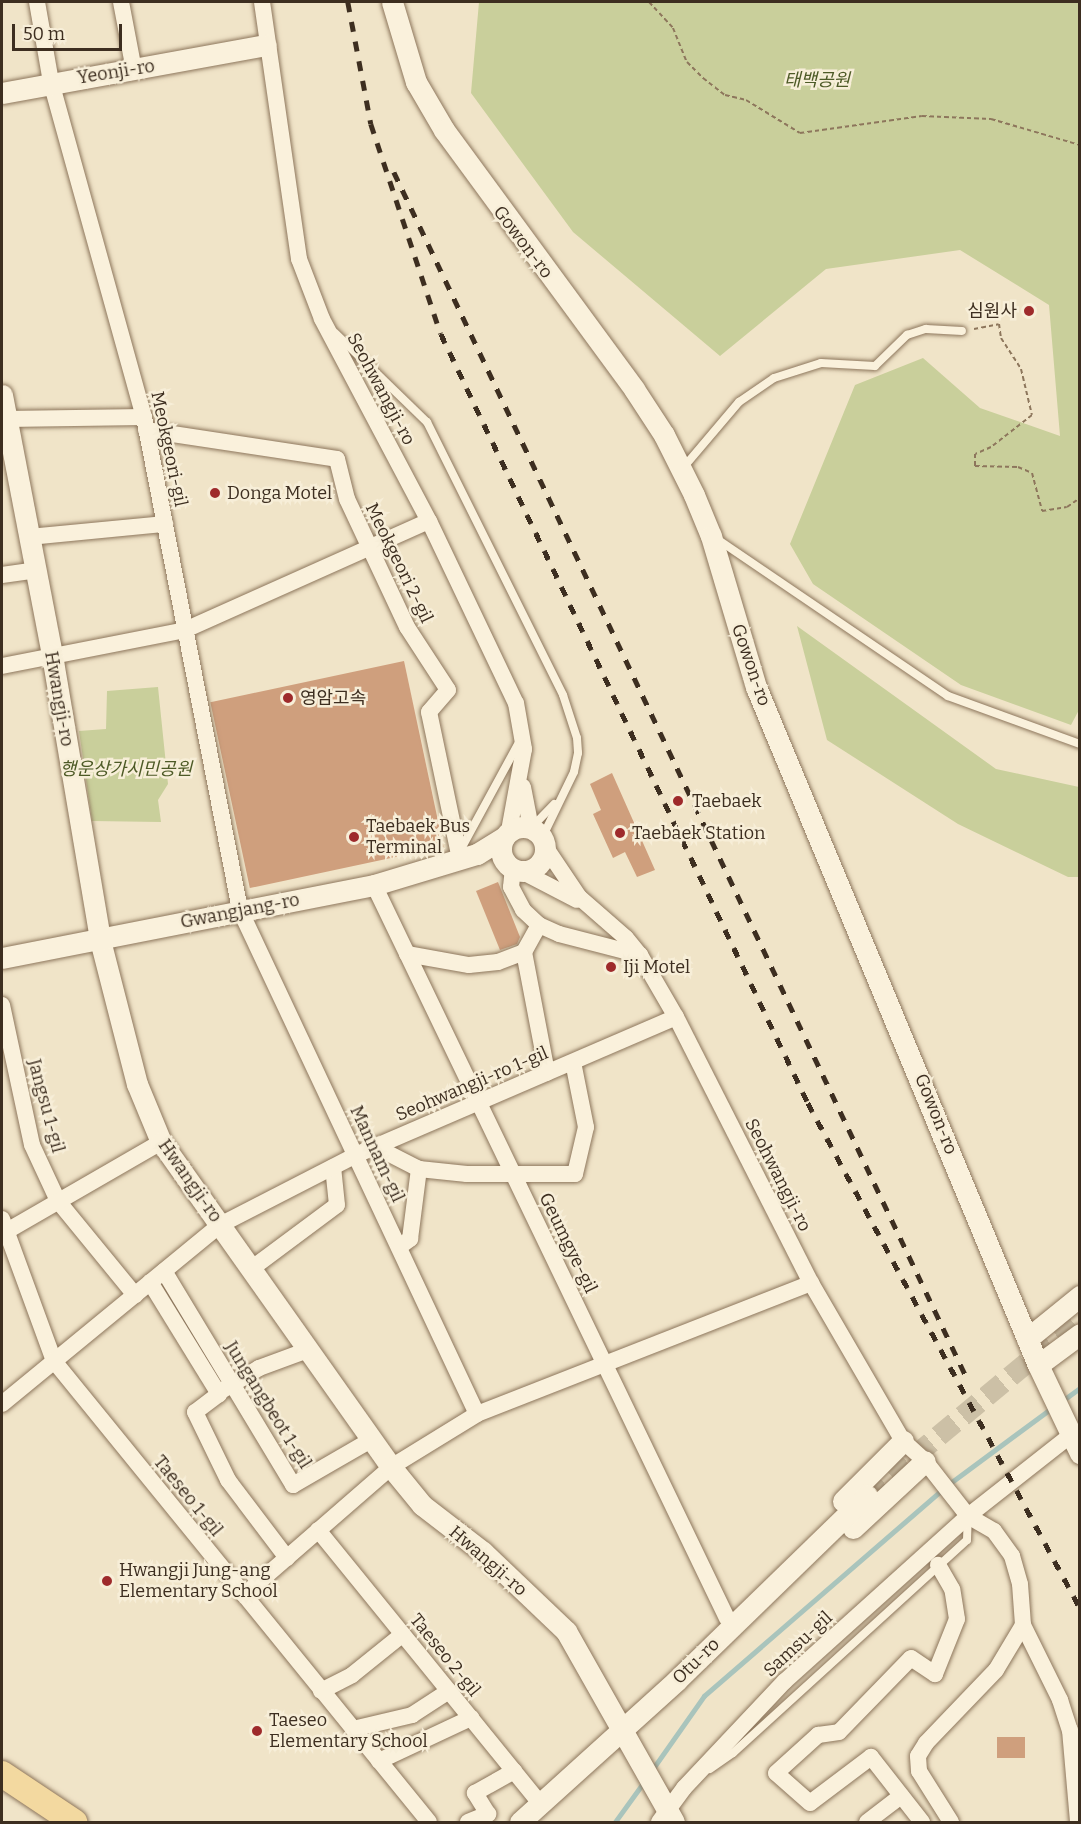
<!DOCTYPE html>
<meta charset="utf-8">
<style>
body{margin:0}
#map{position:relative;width:1081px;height:1824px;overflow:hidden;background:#f0e4c8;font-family:Bitter,"Noto Sans KR",serif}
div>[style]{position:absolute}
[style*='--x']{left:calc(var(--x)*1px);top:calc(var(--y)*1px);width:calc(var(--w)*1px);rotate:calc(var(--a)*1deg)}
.green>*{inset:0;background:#c9cf9b}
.stream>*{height:4.5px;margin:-2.25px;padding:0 2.25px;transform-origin:2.25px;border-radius:2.25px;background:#a9c4bc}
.building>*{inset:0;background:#cf9f7d;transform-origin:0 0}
.tertiary-tunnel>*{height:21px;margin-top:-10.5px;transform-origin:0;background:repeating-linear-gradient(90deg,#ccc0a6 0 21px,transparent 0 31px)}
.path>*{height:2px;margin-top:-1px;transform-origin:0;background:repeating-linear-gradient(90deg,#8d765c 0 4.5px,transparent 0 7.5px)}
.roads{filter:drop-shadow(0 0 2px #8d765c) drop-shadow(0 0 2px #8d765c)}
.service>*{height:8px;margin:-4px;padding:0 4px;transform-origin:4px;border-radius:4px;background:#faf1dc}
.minor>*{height:16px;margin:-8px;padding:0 8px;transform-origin:8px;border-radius:8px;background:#faf1dc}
.tertiary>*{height:21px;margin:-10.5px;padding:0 10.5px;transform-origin:10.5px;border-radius:10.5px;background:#faf1dc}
.tertiary>.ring{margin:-10.5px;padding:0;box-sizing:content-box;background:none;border:21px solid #faf1dc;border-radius:50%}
.primary>*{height:26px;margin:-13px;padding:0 13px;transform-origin:13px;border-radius:13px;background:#f3d9a0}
.rail>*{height:4.5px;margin-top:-2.25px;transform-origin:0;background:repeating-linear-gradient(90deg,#3d2e20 0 10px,transparent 0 20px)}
.dots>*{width:16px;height:16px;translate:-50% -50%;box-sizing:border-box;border:3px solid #f7eed8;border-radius:50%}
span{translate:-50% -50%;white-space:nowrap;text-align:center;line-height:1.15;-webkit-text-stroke:5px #f7eed8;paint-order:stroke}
.street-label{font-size:18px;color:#3d2e20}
.park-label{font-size:18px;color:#4d5a26;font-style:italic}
.poi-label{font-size:18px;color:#3d2e20}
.right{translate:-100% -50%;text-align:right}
.left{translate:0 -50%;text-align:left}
.frame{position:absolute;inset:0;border:3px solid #3d2e20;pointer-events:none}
.scale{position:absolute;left:12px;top:24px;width:110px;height:27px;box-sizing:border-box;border:3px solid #3d2e20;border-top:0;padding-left:8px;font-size:18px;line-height:21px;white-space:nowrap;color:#3d2e20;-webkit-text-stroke:4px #f7eed8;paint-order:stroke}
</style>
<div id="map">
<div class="green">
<div style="clip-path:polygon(479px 2px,1079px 2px,1080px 708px,1071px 725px,961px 685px,813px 584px,790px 544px,855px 385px,923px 358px,980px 408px,1060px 436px,1049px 305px,960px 250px,826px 269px,720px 356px,573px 232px,471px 93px)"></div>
<div style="clip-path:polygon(797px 626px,996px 769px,1079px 787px,1079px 877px,1068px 877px,958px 824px,827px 740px)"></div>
<div style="clip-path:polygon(158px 687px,168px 784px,158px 800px,161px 822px,92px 821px,79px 731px,106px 729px,107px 691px)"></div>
</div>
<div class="stream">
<div style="--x:1062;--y:1401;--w:22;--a:-36"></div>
<div style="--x:949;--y:1484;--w:129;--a:-36.5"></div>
<div style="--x:652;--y:1770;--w:90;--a:-54.9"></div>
<div style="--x:704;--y:1696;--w:315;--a:-40.9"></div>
<div style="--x:615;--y:1822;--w:49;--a:-54.1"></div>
</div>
<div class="building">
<div style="left:404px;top:661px;width:190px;height:198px;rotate:78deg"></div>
<div style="clip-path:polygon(612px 773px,655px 870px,637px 877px,625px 852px,613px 858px,593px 814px,601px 810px,590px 784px)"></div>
<div style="clip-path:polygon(498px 882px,520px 937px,517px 944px,500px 950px,476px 891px)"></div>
<div style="left:997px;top:1737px;width:28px;height:21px"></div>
</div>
<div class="tertiary-tunnel">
<div style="--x:867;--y:1495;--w:277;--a:-39.7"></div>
</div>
<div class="path">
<div style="--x:649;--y:2;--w:35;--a:47"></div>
<div style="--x:673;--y:28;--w:37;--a:68"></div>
<div style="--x:687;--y:62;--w:23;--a:45"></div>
<div style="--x:703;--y:78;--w:28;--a:38"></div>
<div style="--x:725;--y:95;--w:22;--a:13"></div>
<div style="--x:746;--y:100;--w:63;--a:31.4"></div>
<div style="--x:800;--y:133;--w:123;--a:-7.9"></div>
<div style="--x:922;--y:116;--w:69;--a:2.5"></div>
<div style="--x:991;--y:119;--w:93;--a:16.3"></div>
<div style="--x:974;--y:329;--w:25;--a:-11"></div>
<div style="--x:999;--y:324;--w:14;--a:82"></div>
<div style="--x:1001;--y:338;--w:37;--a:57"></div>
<div style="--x:1021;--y:369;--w:47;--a:76.6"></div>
<div style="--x:1032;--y:415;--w:52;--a:142"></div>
<div style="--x:991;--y:447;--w:17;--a:156"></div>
<div style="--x:975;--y:454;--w:12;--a:90"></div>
<div style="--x:975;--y:466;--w:43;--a:1.3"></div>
<div style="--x:1018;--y:467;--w:15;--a:23"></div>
<div style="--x:1032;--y:473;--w:39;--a:75"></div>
<div style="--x:1042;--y:511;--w:25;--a:-9"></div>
<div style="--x:1067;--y:507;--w:16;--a:-35"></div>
</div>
<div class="roads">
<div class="service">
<div style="--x:335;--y:333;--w:128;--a:44.1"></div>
<div style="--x:427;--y:422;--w:305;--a:63.5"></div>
<div style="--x:563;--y:695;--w:45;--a:72"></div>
<div style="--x:577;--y:738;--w:15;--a:86"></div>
<div style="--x:578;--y:753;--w:19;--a:102"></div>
<div style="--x:574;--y:772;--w:73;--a:115.9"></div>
<div style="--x:683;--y:468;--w:87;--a:-49.7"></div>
<div style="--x:739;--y:402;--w:42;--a:-34.4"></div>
<div style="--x:774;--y:378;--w:49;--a:-17.7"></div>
<div style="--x:821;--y:363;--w:54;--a:3.2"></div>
<div style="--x:875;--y:366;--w:45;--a:-44.1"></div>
<div style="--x:907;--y:335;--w:20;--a:-18"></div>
<div style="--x:926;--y:329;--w:36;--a:3"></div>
<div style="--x:717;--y:539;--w:279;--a:34.2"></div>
<div style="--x:948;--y:696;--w:140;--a:20"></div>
<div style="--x:532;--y:827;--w:32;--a:-46"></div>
<div style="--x:461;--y:849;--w:122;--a:-61.5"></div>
<div style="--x:710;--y:1769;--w:28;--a:-35"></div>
<div style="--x:733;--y:1753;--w:316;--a:-42.3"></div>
<div style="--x:967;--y:1540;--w:24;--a:-88"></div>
</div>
<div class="minor">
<div style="--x:37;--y:2;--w:81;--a:80.1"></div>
<div style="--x:51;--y:82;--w:348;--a:74.5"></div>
<div style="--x:144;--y:417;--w:502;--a:78.98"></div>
<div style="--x:240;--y:910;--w:557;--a:64.82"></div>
<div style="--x:121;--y:2;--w:69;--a:79.2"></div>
<div style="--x:262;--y:2;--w:260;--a:81.8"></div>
<div style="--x:299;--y:259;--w:64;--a:69"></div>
<div style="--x:322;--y:319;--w:229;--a:62.1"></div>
<div style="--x:429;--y:521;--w:202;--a:64.5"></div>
<div style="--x:516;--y:703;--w:47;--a:80.1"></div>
<div style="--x:524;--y:749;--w:83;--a:100.4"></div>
<div style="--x:6;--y:419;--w:138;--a:-0.8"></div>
<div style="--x:146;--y:430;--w:193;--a:8.6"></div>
<div style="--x:337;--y:459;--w:41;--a:76"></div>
<div style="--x:347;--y:499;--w:141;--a:64.9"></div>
<div style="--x:407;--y:627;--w:75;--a:56.9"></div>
<div style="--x:448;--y:690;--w:29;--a:131"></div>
<div style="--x:429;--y:712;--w:150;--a:78.1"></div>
<div style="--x:29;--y:537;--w:137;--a:-5.5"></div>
<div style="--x:2;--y:575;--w:34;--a:-8"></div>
<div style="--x:2;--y:666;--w:187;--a:-11.1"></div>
<div style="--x:185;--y:630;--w:267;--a:-24.1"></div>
<div style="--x:523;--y:787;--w:42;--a:79"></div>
<div style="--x:544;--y:845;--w:63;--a:56.1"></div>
<div style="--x:579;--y:897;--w:62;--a:41.1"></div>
<div style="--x:626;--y:938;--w:22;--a:51"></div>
<div style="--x:640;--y:955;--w:72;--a:59.9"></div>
<div style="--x:676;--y:1017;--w:298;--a:63.1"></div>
<div style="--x:811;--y:1283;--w:183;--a:59.8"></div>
<div style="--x:903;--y:1441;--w:30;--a:42"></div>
<div style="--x:925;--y:1461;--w:70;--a:52"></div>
<div style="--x:968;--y:1516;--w:30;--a:30"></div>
<div style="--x:994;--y:1531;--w:31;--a:54"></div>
<div style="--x:1012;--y:1556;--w:29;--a:74"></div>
<div style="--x:1020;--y:1584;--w:41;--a:85.8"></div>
<div style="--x:1023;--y:1625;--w:84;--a:63.7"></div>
<div style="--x:1060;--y:1700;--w:32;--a:72"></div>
<div style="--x:1070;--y:1730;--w:92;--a:85"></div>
<div style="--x:513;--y:868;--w:19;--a:96"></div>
<div style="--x:511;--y:887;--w:26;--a:62"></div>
<div style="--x:523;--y:910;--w:22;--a:43"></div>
<div style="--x:539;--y:925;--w:22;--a:24"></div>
<div style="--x:559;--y:934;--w:84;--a:14.5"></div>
<div style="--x:519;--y:870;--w:65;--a:27.3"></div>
<div style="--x:374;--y:885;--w:814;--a:64.29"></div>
<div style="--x:524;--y:952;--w:123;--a:79.2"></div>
<div style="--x:407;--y:954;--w:63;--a:10.1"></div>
<div style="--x:469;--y:965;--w:29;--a:-6"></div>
<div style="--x:498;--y:962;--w:28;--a:-21"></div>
<div style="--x:524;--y:952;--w:31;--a:-61"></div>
<div style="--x:2;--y:1005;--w:143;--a:77.9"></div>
<div style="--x:32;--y:1145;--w:62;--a:65.1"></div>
<div style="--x:58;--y:1201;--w:122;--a:50.7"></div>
<div style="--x:376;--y:1147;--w:48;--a:27.1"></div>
<div style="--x:419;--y:1169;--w:48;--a:5.9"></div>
<div style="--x:467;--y:1174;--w:108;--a:0"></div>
<div style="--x:575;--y:1174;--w:48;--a:-76.8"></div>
<div style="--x:586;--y:1127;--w:66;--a:-101.3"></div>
<div style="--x:2;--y:1219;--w:151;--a:69.9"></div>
<div style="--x:54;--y:1361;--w:594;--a:50.87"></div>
<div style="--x:7;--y:1231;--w:178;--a:-30"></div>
<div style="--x:399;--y:1247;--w:14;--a:-36"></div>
<div style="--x:410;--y:1239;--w:71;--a:-82.7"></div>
<div style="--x:251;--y:1269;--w:107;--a:-36.7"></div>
<div style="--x:337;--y:1205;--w:38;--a:-96"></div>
<div style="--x:164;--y:1271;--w:250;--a:58.9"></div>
<div style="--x:293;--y:1485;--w:90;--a:-30"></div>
<div style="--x:150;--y:1282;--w:132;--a:58.4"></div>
<div style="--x:219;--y:1394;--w:30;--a:143"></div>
<div style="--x:195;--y:1412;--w:76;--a:64.1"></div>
<div style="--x:228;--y:1480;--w:98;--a:52.9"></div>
<div style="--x:223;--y:1390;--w:42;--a:-31.4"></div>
<div style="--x:259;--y:1368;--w:52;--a:-20.2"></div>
<div style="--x:2;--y:1404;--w:282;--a:-39.4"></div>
<div style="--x:220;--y:1225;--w:153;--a:-27.2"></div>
<div style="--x:356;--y:1155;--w:348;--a:-23.3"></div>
<div style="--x:318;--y:1530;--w:353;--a:50.9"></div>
<div style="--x:244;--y:1595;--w:195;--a:-41"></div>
<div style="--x:391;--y:1467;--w:101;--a:-31.6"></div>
<div style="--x:477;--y:1414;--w:359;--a:-21.4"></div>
<div style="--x:321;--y:1691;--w:35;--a:-27"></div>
<div style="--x:352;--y:1675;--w:65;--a:-38.8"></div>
<div style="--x:353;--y:1729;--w:61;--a:-13.3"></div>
<div style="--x:412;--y:1715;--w:44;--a:-33"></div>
<div style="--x:379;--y:1761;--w:102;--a:-25.1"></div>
<div style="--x:468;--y:1822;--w:22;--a:-22"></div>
<div style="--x:488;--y:1814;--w:25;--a:-122"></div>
<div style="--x:475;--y:1793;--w:45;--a:-29.4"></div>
<div style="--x:659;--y:1822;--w:42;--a:-53.7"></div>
<div style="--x:684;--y:1788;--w:147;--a:-46.7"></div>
<div style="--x:785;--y:1681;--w:246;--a:-42"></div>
<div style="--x:968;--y:1516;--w:131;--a:-38.2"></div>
<div style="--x:867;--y:1822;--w:43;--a:-37.4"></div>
<div style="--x:922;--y:1822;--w:83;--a:-128.1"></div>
<div style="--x:871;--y:1757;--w:76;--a:143"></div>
<div style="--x:810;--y:1803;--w:45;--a:-138.6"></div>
<div style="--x:776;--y:1773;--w:57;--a:-42.1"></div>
<div style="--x:818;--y:1735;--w:21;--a:-8"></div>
<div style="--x:839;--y:1732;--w:103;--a:-45.8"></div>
<div style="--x:911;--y:1658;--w:29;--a:34"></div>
<div style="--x:935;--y:1674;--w:59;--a:-68.2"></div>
<div style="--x:957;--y:1619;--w:30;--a:-99"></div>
<div style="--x:952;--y:1589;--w:28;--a:-120"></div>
<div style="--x:951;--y:1822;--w:60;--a:-122.1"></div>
<div style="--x:919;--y:1771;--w:15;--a:-94"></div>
<div style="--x:918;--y:1756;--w:15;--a:-58"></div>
<div style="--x:926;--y:1743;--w:101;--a:-46.2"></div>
<div style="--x:996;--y:1670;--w:52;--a:-59"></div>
</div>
<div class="tertiary">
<div style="--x:392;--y:2;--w:84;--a:73.3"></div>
<div style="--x:416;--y:82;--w:56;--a:59.7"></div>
<div style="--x:444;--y:130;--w:321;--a:53.7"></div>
<div style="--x:634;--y:389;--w:55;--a:56.9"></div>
<div style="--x:664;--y:435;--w:67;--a:63.4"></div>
<div style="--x:694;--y:495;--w:44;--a:67.5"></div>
<div style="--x:711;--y:536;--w:158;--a:73.4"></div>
<div style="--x:756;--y:687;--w:734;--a:67.42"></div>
<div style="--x:1038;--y:1365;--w:98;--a:64.5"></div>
<div style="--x:2;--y:93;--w:268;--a:-10.3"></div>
<div style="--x:2;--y:395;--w:265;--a:79.1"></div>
<div style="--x:52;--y:655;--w:289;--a:80.4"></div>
<div style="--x:100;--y:940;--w:149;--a:75.6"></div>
<div style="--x:137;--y:1084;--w:63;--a:67.5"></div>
<div style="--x:161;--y:1142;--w:398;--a:54.7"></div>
<div style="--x:391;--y:1467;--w:49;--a:50.8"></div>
<div style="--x:422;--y:1505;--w:77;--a:37.6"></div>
<div style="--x:483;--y:1552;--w:115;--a:43.6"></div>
<div style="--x:566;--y:1631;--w:219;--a:60.5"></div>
<div class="ring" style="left:501px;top:827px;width:23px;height:23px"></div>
<div style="--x:2;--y:958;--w:379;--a:-11.1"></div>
<div style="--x:374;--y:885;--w:108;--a:-16.8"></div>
<div style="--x:477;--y:854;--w:32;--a:-32"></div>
<div style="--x:1027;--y:1339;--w:68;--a:-39.1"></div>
<div style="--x:1038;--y:1365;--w:52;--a:-36.4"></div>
<div style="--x:843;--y:1501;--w:85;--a:-45"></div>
<div style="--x:853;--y:1528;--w:98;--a:-42.9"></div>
<div style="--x:520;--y:1822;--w:212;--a:-42.1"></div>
<div style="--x:677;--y:1680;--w:265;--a:-44.2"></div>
</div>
<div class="primary">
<div style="--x:2;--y:1774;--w:87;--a:33.7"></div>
</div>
</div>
<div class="rail">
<div style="--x:348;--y:2;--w:124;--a:79.3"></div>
<div style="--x:371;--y:124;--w:221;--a:71.6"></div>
<div style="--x:441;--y:334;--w:852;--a:64.49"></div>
<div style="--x:808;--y:1103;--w:574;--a:61.69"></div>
<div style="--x:394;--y:172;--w:1335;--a:64.59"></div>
</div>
<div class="dots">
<div style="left:1029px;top:311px;background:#9e2a2b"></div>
<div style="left:215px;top:493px;background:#9e2a2b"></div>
<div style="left:288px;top:698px;background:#9e2a2b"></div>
<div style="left:678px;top:801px;background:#9e2a2b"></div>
<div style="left:620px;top:833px;background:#9e2a2b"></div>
<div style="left:354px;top:837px;background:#9e2a2b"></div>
<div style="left:611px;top:967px;background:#9e2a2b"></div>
<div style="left:107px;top:1581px;background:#9e2a2b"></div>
<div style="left:257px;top:1731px;background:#9e2a2b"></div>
</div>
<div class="street-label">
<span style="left:116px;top:72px;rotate:-9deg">Yeonji-ro</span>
<span style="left:523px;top:242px;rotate:53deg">Gowon-ro</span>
<span style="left:381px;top:389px;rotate:62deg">Seohwangji-ro</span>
<span style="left:169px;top:449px;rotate:78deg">Meokgeori-gil</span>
<span style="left:399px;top:563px;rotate:64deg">Meokgeori 2-gil</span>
<span style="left:751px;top:665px;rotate:71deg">Gowon-ro</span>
<span style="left:59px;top:699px;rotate:80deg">Hwangji-ro</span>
<span style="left:240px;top:911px;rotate:-11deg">Gwangjang-ro</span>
<span style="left:472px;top:1084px;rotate:-23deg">Seohwangji-ro 1-gil</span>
<span style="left:46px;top:1106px;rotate:75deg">Jangsu 1-gil</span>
<span style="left:936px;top:1114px;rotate:68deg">Gowon-ro</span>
<span style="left:377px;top:1154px;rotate:65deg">Mannam-gil</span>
<span style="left:778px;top:1175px;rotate:63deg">Seohwangji-ro</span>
<span style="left:190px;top:1181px;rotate:55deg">Hwangji-ro</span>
<span style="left:568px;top:1243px;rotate:64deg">Geumgye-gil</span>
<span style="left:268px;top:1405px;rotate:58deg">Jungangbeot 1-gil</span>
<span style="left:188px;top:1496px;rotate:51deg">Taeseo 1-gil</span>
<span style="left:488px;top:1561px;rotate:41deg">Hwangji-ro</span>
<span style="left:798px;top:1644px;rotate:-43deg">Samsu-gil</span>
<span style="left:445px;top:1655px;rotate:51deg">Taeseo 2-gil</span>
<span style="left:696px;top:1661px;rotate:-44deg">Otu-ro</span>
</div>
<div class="park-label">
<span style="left:817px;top:80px">태백공원</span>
<span style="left:126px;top:769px">행운상가시민공원</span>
</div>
<div class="poi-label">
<span class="right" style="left:1017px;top:311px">심원사</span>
<span class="left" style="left:227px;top:493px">Donga Motel</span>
<span class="left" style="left:300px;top:698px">영암고속</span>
<span class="left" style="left:692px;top:801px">Taebaek</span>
<span class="left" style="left:366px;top:837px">Taebaek Bus<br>Terminal</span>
<span class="left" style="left:632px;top:833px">Taebaek Station</span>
<span class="left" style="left:623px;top:967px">Iji Motel</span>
<span class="left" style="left:119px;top:1581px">Hwangji Jung-ang<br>Elementary School</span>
<span class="left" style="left:269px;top:1731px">Taeseo<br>Elementary School</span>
</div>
<div class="frame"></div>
<div class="scale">50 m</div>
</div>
